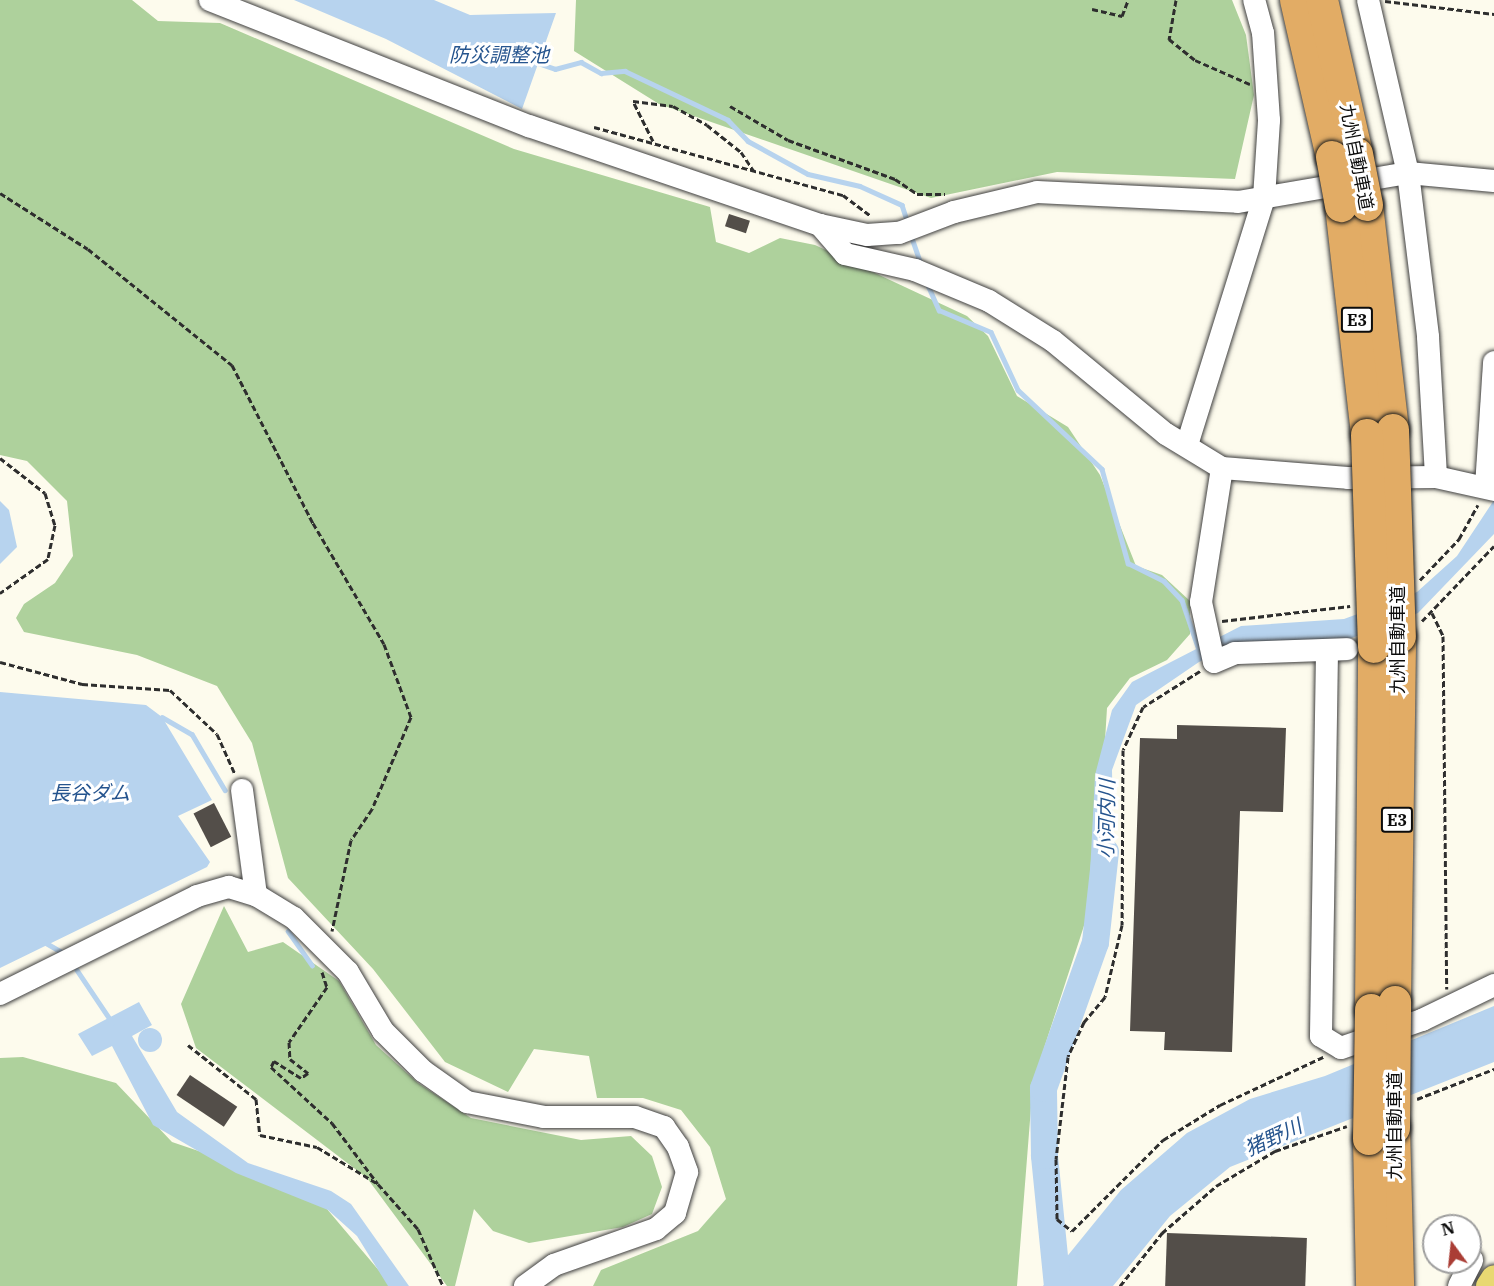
<!DOCTYPE html>
<meta charset="utf-8">
<style>
body{margin:0}
#map{position:relative;width:1494px;height:1286px;overflow:hidden;background:#fdfbed;font-family:"IBM Plex Serif","Noto Sans JP",serif}
div>[style]{position:absolute}
[style*='--x']{left:calc(var(--x)*1px);top:calc(var(--y)*1px);width:calc(var(--w)*1px);rotate:calc(var(--a)*1deg)}
.forest>*{inset:0;background:#aed19c}
.water>*{inset:0;background:#b7d3ee}
.round{border-radius:50%}
.stream>*{height:4.5px;margin:-2.25px;padding:0 2.25px;transform-origin:2.25px;border-radius:2.25px;background:#b7d3ee}
.river>*{height:27px;margin:-13.5px;padding:0 13.5px;transform-origin:13.5px;border-radius:13.5px;background:#b7d3ee}
.building>*{inset:0;background:#534e49;transform-origin:0 0}
.path>*{height:3px;margin-top:-1.5px;transform-origin:0;background:repeating-linear-gradient(90deg,#2e2e2e 0 6px,transparent 0 9px)}
.roads{filter:drop-shadow(0 0 2px #3f3f3f) drop-shadow(0 0 2px #3f3f3f)}
.minor>*{height:22px;margin:-11px;padding:0 11px;transform-origin:11px;border-radius:11px;background:#fff}
.major>*{height:27px;margin:-13.5px;padding:0 13.5px;transform-origin:13.5px;border-radius:13.5px;background:#e8d872}
.highway>*{height:32px;margin:-16px;padding:0 16px;transform-origin:16px;border-radius:16px;background:#e2ac65}
.bridges{filter:drop-shadow(0 0 2px #1d1d1d) drop-shadow(0 0 2px #1d1d1d)}
.highway-bridge>*{height:32px;margin:-16px;padding:0 16px;transform-origin:16px;border-radius:16px;background:#e2ac65}
span{translate:-50% -50%;white-space:nowrap;text-align:center;line-height:1.15;-webkit-text-stroke:6px #fff;paint-order:stroke}
.shield-label span{padding:2px 4px;background:#fff;border:2px solid;border-radius:4px;-webkit-text-stroke-width:0}
.shield-label{font-size:16px;color:#0c0c0c;font-weight:700}
.street-label{font-size:18px;color:#0c0c0c}
.water-label{font-size:20px;color:#25548e;font-style:italic}
.north{position:absolute;left:1422px;top:1214px;width:60px;height:60px;box-sizing:border-box;background:#fff;border:2px solid #9e9e9e;border-radius:50%;rotate:345deg;font-size:16px;font-weight:700;line-height:24px;text-align:center;color:#0c0c0c}
.north::after{content:'';display:block;margin:auto;width:21px;height:27px;background:#aa3d35;clip-path:polygon(50% 0,100% 100%,50% 72%,0 100%)}
</style>
<div id="map">
<div class="forest">
<div style="clip-path:polygon(0 0,132px 0,158px 21px,220px 23px,514px 149px,710px 207px,716px 242px,749px 253px,780px 238px,815px 245px,967px 316px,988px 336px,1017px 396px,1068px 427px,1100px 475px,1136px 566px,1162px 575px,1190px 601px,1190px 634px,1167px 660px,1130px 678px,1107px 708px,1096px 889px,1033px 1082px,1017px 1286px,593px 1286px,601px 1270px,698px 1231px,726px 1199px,710px 1147px,681px 1110px,643px 1098px,597px 1098px,589px 1056px,534px 1049px,508px 1092px,445px 1062px,373px 969px,288px 878px,252px 743px,217px 686px,137px 655px,24px 632px,16px 618px,24px 604px,55px 583px,73px 556px,67px 501px,27px 461px,0 455px)"></div>
<div style="clip-path:polygon(576px 0,1232px 0,1246px 35px,1254px 95px,1235px 179px,1057px 172px,931px 198px,659px 104px,574px 51px)"></div>
<div style="clip-path:polygon(224px 906px,248px 952px,283px 942px,339px 981px,376px 1045px,418px 1083px,471px 1118px,581px 1140px,631px 1136px,652px 1156px,662px 1187px,652px 1214px,623px 1227px,529px 1243px,493px 1231px,474px 1209px,455px 1286px,447px 1286px,367px 1178px,196px 1048px,181px 1004px)"></div>
<div style="clip-path:polygon(23px 1057px,116px 1083px,172px 1142px,310px 1189px,392px 1286px,0 1286px,0 1058px)"></div>
</div>
<div class="water">
<div style="clip-path:polygon(294px 0,434px 0,470px 15px,556px 13px,522px 109px,386px 39px)"></div>
<div style="clip-path:polygon(1494px 500px,1494px 534px,1418px 613px,1349px 639px,1243px 642px,1199px 662px,1136px 705px,1112px 770px,1114px 883px,1089px 894px,1095px 775px,1112px 710px,1132px 682px,1241px 626px,1344px 619px,1417px 592px,1457px 556px)"></div>
<div style="clip-path:polygon(0 501px,9px 510px,17px 547px,0 564px)"></div>
<div style="clip-path:polygon(0 692px,146px 705px,162px 717px,212px 800px,178px 816px,210px 862px,207px 867px,0 968px)"></div>
<div style="clip-path:polygon(139px 1002px,152px 1025px,132px 1036px,177px 1112px,248px 1163px,331px 1191px,351px 1204px,409px 1286px,388px 1286px,357px 1236px,328px 1210px,236px 1173px,153px 1125px,112px 1046px,92px 1056px,78px 1034px)"></div>
<div style="clip-path:polygon(1494px 1006px,1494px 1062px,1230px 1167px,1170px 1216px,1113px 1286px,1043px 1286px,1121px 1190px,1187px 1133px,1250px 1099px,1325px 1076px)"></div>
<div class="round" style="left:138px;top:1028px;width:24px;height:24px"></div>
</div>
<div class="stream">
<div style="--x:535;--y:62;--w:21;--a:19"></div>
<div style="--x:555;--y:69;--w:27;--a:-15"></div>
<div style="--x:581;--y:62;--w:23;--a:29"></div>
<div style="--x:601;--y:73;--w:24;--a:-5"></div>
<div style="--x:625;--y:71;--w:114;--a:25.4"></div>
<div style="--x:728;--y:120;--w:29;--a:46"></div>
<div style="--x:748;--y:141;--w:68;--a:28.8"></div>
<div style="--x:808;--y:174;--w:53;--a:13"></div>
<div style="--x:860;--y:186;--w:46;--a:24.3"></div>
<div style="--x:902;--y:205;--w:20;--a:72"></div>
<div style="--x:911;--y:235;--w:31;--a:71"></div>
<div style="--x:927;--y:283;--w:30;--a:66"></div>
<div style="--x:939;--y:310;--w:56;--a:22.9"></div>
<div style="--x:991;--y:332;--w:64;--a:65"></div>
<div style="--x:1018;--y:390;--w:115;--a:43.2"></div>
<div style="--x:1102;--y:469;--w:98;--a:74.5"></div>
<div style="--x:1128;--y:563;--w:40;--a:26.6"></div>
<div style="--x:1164;--y:581;--w:26;--a:47"></div>
<div style="--x:1182;--y:600;--w:53;--a:71.2"></div>
<div style="--x:162;--y:717;--w:34;--a:30"></div>
<div style="--x:192;--y:734;--w:65;--a:59.5"></div>
<div style="--x:288;--y:931;--w:42;--a:54.8"></div>
<div style="--x:41;--y:940;--w:28;--a:30"></div>
<div style="--x:77;--y:970;--w:63;--a:56.1"></div>
</div>
<div class="river">
<div style="--x:1057;--y:1286;--w:132;--a:-95.7"></div>
<div style="--x:1044;--y:1155;--w:67;--a:-90.9"></div>
<div style="--x:1043;--y:1088;--w:155;--a:-70.4"></div>
<div style="--x:1095;--y:942;--w:91;--a:-83.7"></div>
</div>
<div class="building">
<div style="left:729px;top:214px;width:22px;height:13px;rotate:18deg"></div>
<div style="clip-path:polygon(1177px 725px,1286px 728px,1283px 812px,1240px 811px,1232px 1052px,1164px 1050px,1165px 1032px,1130px 1031px,1140px 738px,1177px 739px)"></div>
<div style="left:214px;top:803px;width:38px;height:23px;rotate:63deg"></div>
<div style="left:190px;top:1075px;width:57px;height:24px;rotate:34deg"></div>
<div style="left:1167px;top:1233px;width:140px;height:53px;rotate:2deg"></div>
</div>
<div class="path">
<div style="--x:1176;--y:0;--w:40;--a:100"></div>
<div style="--x:1169;--y:39;--w:33;--a:39"></div>
<div style="--x:1195;--y:60;--w:60;--a:23.6"></div>
<div style="--x:1385;--y:1;--w:110;--a:6.8"></div>
<div style="--x:1092;--y:9;--w:31;--a:13"></div>
<div style="--x:1122;--y:16;--w:17;--a:-69"></div>
<div style="--x:730;--y:106;--w:67;--a:30.4"></div>
<div style="--x:788;--y:140;--w:114;--a:20"></div>
<div style="--x:895;--y:179;--w:27;--a:34"></div>
<div style="--x:917;--y:194;--w:28;--a:0"></div>
<div style="--x:594;--y:127;--w:258;--a:15.3"></div>
<div style="--x:843;--y:195;--w:35;--a:37"></div>
<div style="--x:653;--y:141;--w:45;--a:-116.6"></div>
<div style="--x:633;--y:101;--w:40;--a:7.1"></div>
<div style="--x:673;--y:106;--w:39;--a:29"></div>
<div style="--x:707;--y:125;--w:43;--a:38.5"></div>
<div style="--x:741;--y:152;--w:22;--a:56"></div>
<div style="--x:0;--y:193;--w:104;--a:32.5"></div>
<div style="--x:88;--y:249;--w:185;--a:38.9"></div>
<div style="--x:232;--y:365;--w:178;--a:62.9"></div>
<div style="--x:313;--y:523;--w:140;--a:59.6"></div>
<div style="--x:384;--y:644;--w:78;--a:69.7"></div>
<div style="--x:411;--y:717;--w:100;--a:113"></div>
<div style="--x:372;--y:809;--w:37;--a:124"></div>
<div style="--x:351;--y:840;--w:93;--a:101.8"></div>
<div style="--x:0;--y:458;--w:57;--a:37.9"></div>
<div style="--x:45;--y:493;--w:34;--a:73"></div>
<div style="--x:55;--y:525;--w:35;--a:102"></div>
<div style="--x:48;--y:559;--w:59;--a:144.7"></div>
<div style="--x:1420;--y:580;--w:57;--a:-46.4"></div>
<div style="--x:1459;--y:539;--w:39;--a:-61"></div>
<div style="--x:1432;--y:613;--w:25;--a:64"></div>
<div style="--x:1443;--y:636;--w:353;--a:89.4"></div>
<div style="--x:1222;--y:621;--w:129;--a:-6.7"></div>
<div style="--x:1422;--y:621;--w:104;--a:-46.2"></div>
<div style="--x:0;--y:662;--w:85;--a:15"></div>
<div style="--x:82;--y:684;--w:88;--a:3.9"></div>
<div style="--x:170;--y:690;--w:64;--a:43.1"></div>
<div style="--x:217;--y:734;--w:44;--a:65.8"></div>
<div style="--x:1200;--y:671;--w:67;--a:147.7"></div>
<div style="--x:1143;--y:707;--w:47;--a:114.9"></div>
<div style="--x:1123;--y:750;--w:175;--a:90.3"></div>
<div style="--x:1122;--y:925;--w:74;--a:103.3"></div>
<div style="--x:1105;--y:997;--w:33;--a:130"></div>
<div style="--x:1084;--y:1022;--w:38;--a:115"></div>
<div style="--x:1068;--y:1057;--w:103;--a:96.7"></div>
<div style="--x:1056;--y:1159;--w:60;--a:89"></div>
<div style="--x:1057;--y:1219;--w:19;--a:39"></div>
<div style="--x:1072;--y:1231;--w:129;--a:-45"></div>
<div style="--x:1163;--y:1140;--w:67;--a:-31.6"></div>
<div style="--x:1220;--y:1105;--w:114;--a:-25"></div>
<div style="--x:322;--y:972;--w:16;--a:72"></div>
<div style="--x:327;--y:987;--w:67;--a:124.6"></div>
<div style="--x:289;--y:1042;--w:17;--a:87"></div>
<div style="--x:290;--y:1059;--w:23;--a:38"></div>
<div style="--x:308;--y:1073;--w:9;--a:144"></div>
<div style="--x:301;--y:1078;--w:32;--a:-148"></div>
<div style="--x:274;--y:1061;--w:7;--a:117"></div>
<div style="--x:271;--y:1067;--w:83;--a:42.6"></div>
<div style="--x:332;--y:1123;--w:76;--a:53"></div>
<div style="--x:188;--y:1045;--w:87;--a:38.5"></div>
<div style="--x:256;--y:1099;--w:36;--a:84"></div>
<div style="--x:260;--y:1135;--w:58;--a:11.9"></div>
<div style="--x:317;--y:1147;--w:71;--a:31.2"></div>
<div style="--x:378;--y:1184;--w:60;--a:48.4"></div>
<div style="--x:418;--y:1229;--w:62;--a:66.3"></div>
<div style="--x:1417;--y:1099;--w:83;--a:-21.3"></div>
<div style="--x:1120;--y:1286;--w:68;--a:-51.6"></div>
<div style="--x:1162;--y:1233;--w:72;--a:-41"></div>
<div style="--x:1216;--y:1186;--w:69;--a:-30.7"></div>
<div style="--x:1275;--y:1151;--w:76;--a:-19.1"></div>
</div>
<div class="roads">
<div class="minor">
<div style="--x:210;--y:0;--w:343;--a:21.6"></div>
<div style="--x:529;--y:126;--w:307;--a:18.8"></div>
<div style="--x:820;--y:225;--w:48;--a:12"></div>
<div style="--x:867;--y:235;--w:32;--a:-4"></div>
<div style="--x:899;--y:233;--w:59;--a:-20.9"></div>
<div style="--x:954;--y:212;--w:85;--a:-13.5"></div>
<div style="--x:1037;--y:192;--w:201;--a:2.8"></div>
<div style="--x:1238;--y:202;--w:172;--a:-9.7"></div>
<div style="--x:1408;--y:173;--w:86;--a:5.3"></div>
<div style="--x:1368;--y:0;--w:178;--a:77"></div>
<div style="--x:1408;--y:173;--w:165;--a:83"></div>
<div style="--x:1428;--y:337;--w:140;--a:86.7"></div>
<div style="--x:820;--y:225;--w:38;--a:49"></div>
<div style="--x:845;--y:254;--w:72;--a:12.9"></div>
<div style="--x:915;--y:270;--w:80;--a:22.7"></div>
<div style="--x:989;--y:301;--w:75;--a:32"></div>
<div style="--x:1053;--y:341;--w:146;--a:39.5"></div>
<div style="--x:1166;--y:434;--w:66;--a:31.3"></div>
<div style="--x:1222;--y:468;--w:126;--a:4.5"></div>
<div style="--x:1348;--y:478;--w:88;--a:-0.7"></div>
<div style="--x:1436;--y:477;--w:59;--a:12.6"></div>
<div style="--x:1187;--y:445;--w:259;--a:-72.7"></div>
<div style="--x:1264;--y:198;--w:78;--a:-86.3"></div>
<div style="--x:1269;--y:120;--w:87;--a:-93.9"></div>
<div style="--x:1263;--y:33;--w:34;--a:-105"></div>
<div style="--x:1222;--y:468;--w:136;--a:98.9"></div>
<div style="--x:1201;--y:602;--w:61;--a:77.8"></div>
<div style="--x:1214;--y:662;--w:23;--a:-23"></div>
<div style="--x:1235;--y:653;--w:112;--a:-2"></div>
<div style="--x:1486;--y:487;--w:125;--a:-86.3"></div>
<div style="--x:1327;--y:652;--w:384;--a:90.9"></div>
<div style="--x:1321;--y:1036;--w:23;--a:31"></div>
<div style="--x:1341;--y:1048;--w:86;--a:-19.1"></div>
<div style="--x:1422;--y:1020;--w:80;--a:-25.9"></div>
<div style="--x:242;--y:790;--w:106;--a:82.4"></div>
<div style="--x:0;--y:994;--w:220;--a:-26.4"></div>
<div style="--x:197;--y:896;--w:33;--a:-16"></div>
<div style="--x:229;--y:887;--w:28;--a:17"></div>
<div style="--x:256;--y:895;--w:44;--a:31.2"></div>
<div style="--x:294;--y:918;--w:76;--a:45"></div>
<div style="--x:348;--y:972;--w:69;--a:59.3"></div>
<div style="--x:383;--y:1031;--w:57;--a:45"></div>
<div style="--x:423;--y:1071;--w:54;--a:35.2"></div>
<div style="--x:467;--y:1102;--w:78;--a:11"></div>
<div style="--x:544;--y:1117;--w:91;--a:0"></div>
<div style="--x:635;--y:1117;--w:31;--a:19"></div>
<div style="--x:664;--y:1127;--w:24;--a:55"></div>
<div style="--x:678;--y:1147;--w:27;--a:70"></div>
<div style="--x:687;--y:1172;--w:43;--a:106.3"></div>
<div style="--x:675;--y:1213;--w:25;--a:140"></div>
<div style="--x:656;--y:1229;--w:108;--a:160.6"></div>
<div style="--x:554;--y:1265;--w:36;--a:144"></div>
<div style="--x:1459;--y:1286;--w:29;--a:-63"></div>
</div>
<div class="major">
<div style="--x:1489;--y:1286;--w:9;--a:-58"></div>
</div>
<div class="highway">
<div style="--x:1296;--y:0;--w:161;--a:77.1"></div>
<div style="--x:1322;--y:0;--w:158;--a:77.2"></div>
<div style="--x:1367;--y:205;--w:226;--a:83.4"></div>
<div style="--x:1341;--y:206;--w:230;--a:83.5"></div>
<div style="--x:1395;--y:1002;--w:365;--a:-89.2"></div>
<div style="--x:1371;--y:1010;--w:363;--a:-89.5"></div>
<div style="--x:1394;--y:1128;--w:158;--a:88.5"></div>
<div style="--x:1369;--y:1139;--w:147;--a:88.8"></div>
</div>
</div>
<div class="bridges">
<div class="highway-bridge">
<div style="--x:1357;--y:154;--w:52;--a:78.9"></div>
<div style="--x:1332;--y:157;--w:50;--a:79.6"></div>
<div style="--x:1393;--y:430;--w:207;--a:88.1"></div>
<div style="--x:1367;--y:435;--w:212;--a:88.1"></div>
<div style="--x:1394;--y:1128;--w:126;--a:-89.5"></div>
<div style="--x:1369;--y:1139;--w:129;--a:-89.1"></div>
</div>
</div>
<div class="shield-label">
<span style="left:1357px;top:320px">E3</span>
<span style="left:1397px;top:820px">E3</span>
</div>
<div class="street-label">
<span style="left:1356px;top:157px;rotate:79deg">九州自動車道</span>
<span style="left:1398px;top:640px;rotate:-90deg">九州自動車道</span>
<span style="left:1395px;top:1126px;rotate:-90deg">九州自動車道</span>
</div>
<div class="water-label">
<span style="left:499px;top:54px">防災調整池</span>
<span style="left:90px;top:792px">長谷ダム</span>
<span style="left:1106px;top:819px;rotate:-89deg">小河内川</span>
<span style="left:1273px;top:1137px;rotate:-25deg">猪野川</span>
</div>
<div class="north">N</div>
</div>
